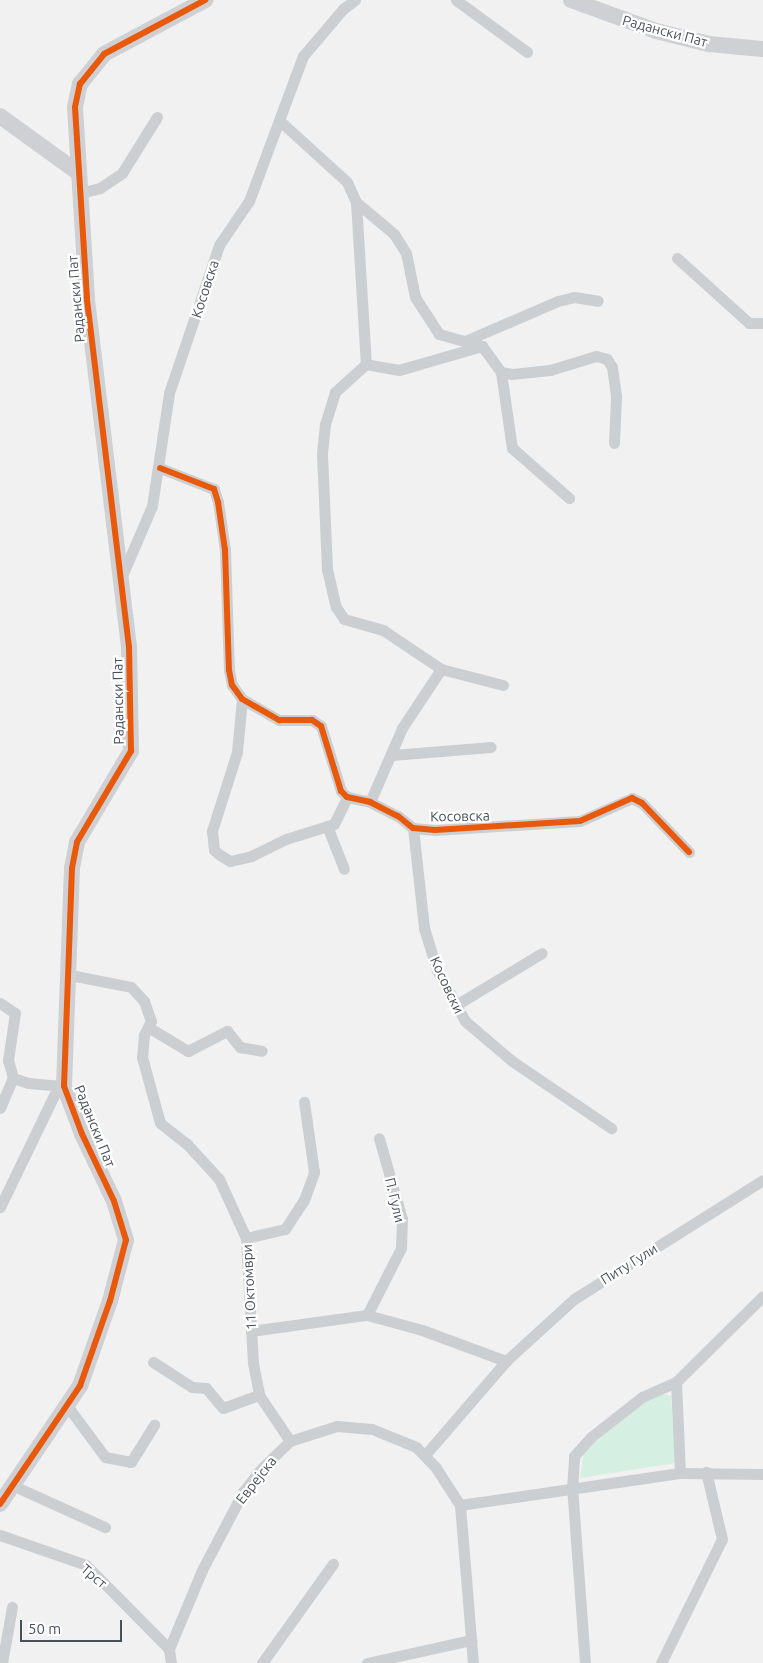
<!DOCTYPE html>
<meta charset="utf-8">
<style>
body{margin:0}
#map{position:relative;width:763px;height:1663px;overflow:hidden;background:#f1f1f1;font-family:Ubuntu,sans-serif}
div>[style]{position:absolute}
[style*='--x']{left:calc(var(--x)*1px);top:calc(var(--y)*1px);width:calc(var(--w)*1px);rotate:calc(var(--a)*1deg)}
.green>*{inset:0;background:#d5f0e3}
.street>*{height:11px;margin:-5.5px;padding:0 5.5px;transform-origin:5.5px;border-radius:5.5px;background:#cccfd2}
.secondary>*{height:16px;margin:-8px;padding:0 8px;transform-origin:8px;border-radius:8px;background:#ced0d4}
.cycleway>*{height:6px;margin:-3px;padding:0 3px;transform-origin:3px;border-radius:3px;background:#e8590c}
span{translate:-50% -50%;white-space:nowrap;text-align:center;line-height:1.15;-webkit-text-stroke:4.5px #fff;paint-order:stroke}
.street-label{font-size:14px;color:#47505d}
.scale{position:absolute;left:20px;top:1620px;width:102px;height:22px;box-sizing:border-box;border:2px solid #47505d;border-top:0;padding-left:6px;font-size:15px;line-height:18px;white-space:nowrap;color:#47505d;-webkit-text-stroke:4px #fff;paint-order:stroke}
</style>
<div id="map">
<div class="green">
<div style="clip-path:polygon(662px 1394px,671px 1396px,675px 1463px,580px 1478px,584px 1451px,644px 1402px)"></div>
</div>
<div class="street">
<div style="--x:456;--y:0;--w:88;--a:36.2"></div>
<div style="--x:280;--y:121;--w:91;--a:42.3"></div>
<div style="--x:347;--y:182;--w:22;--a:66"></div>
<div style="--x:356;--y:202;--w:162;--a:86.5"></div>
<div style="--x:81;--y:193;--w:20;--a:-15"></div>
<div style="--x:100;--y:188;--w:27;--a:-34"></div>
<div style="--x:122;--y:173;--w:66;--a:-58"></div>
<div style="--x:356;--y:202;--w:50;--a:40.1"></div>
<div style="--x:394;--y:234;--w:22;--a:58"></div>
<div style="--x:406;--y:253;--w:45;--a:78.4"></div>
<div style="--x:415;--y:297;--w:44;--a:57"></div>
<div style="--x:439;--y:334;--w:45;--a:15.6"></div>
<div style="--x:482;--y:346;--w:32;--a:54"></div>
<div style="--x:501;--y:372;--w:11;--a:10"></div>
<div style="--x:512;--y:374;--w:38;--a:-6"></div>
<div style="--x:550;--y:370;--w:48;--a:-16.9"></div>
<div style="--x:596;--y:356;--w:11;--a:15"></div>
<div style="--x:607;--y:359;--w:9;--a:58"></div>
<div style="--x:612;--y:367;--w:30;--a:82"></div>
<div style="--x:616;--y:397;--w:46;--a:92.5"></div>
<div style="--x:677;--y:258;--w:97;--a:42.1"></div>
<div style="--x:749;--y:323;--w:14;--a:0"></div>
<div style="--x:465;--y:341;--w:101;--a:-23.3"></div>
<div style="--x:558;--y:301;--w:16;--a:-14"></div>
<div style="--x:574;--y:297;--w:24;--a:9"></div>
<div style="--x:482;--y:346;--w:86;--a:163.9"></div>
<div style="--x:399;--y:370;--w:34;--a:-170"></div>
<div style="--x:366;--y:364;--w:42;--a:137.9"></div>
<div style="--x:335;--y:392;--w:34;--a:107"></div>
<div style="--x:325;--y:424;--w:30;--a:96"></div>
<div style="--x:322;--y:454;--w:115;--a:87.5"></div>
<div style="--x:327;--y:569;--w:39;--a:77"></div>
<div style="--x:336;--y:607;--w:14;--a:56"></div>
<div style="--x:344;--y:619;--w:41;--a:15.8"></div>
<div style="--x:383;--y:630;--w:70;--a:33.9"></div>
<div style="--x:441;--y:669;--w:64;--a:14.5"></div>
<div style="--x:501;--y:372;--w:77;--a:81.8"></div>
<div style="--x:512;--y:448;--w:76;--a:41.3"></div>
<div style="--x:160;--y:468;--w:58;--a:21.3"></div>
<div style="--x:214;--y:489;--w:14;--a:73"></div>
<div style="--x:218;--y:502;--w:49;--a:81.7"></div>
<div style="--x:225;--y:550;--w:120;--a:88.1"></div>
<div style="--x:229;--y:670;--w:15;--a:79"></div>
<div style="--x:232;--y:685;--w:17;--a:54"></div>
<div style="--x:242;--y:699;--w:43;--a:29.6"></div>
<div style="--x:279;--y:720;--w:33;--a:0"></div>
<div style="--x:312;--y:720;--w:11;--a:34"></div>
<div style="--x:321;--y:726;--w:68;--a:72.9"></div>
<div style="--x:341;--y:791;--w:8;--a:45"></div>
<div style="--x:347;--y:797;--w:24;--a:12"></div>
<div style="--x:370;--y:802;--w:31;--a:27"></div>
<div style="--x:398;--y:816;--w:19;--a:39"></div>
<div style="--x:413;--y:828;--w:22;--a:5"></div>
<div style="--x:435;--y:830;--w:145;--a:-3.6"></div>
<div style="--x:580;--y:821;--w:57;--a:-23.9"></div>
<div style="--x:632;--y:798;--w:11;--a:27"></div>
<div style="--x:642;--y:803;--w:68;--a:46.2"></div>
<div style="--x:121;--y:578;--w:78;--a:-66.7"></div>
<div style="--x:152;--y:506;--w:114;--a:-81.4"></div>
<div style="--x:169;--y:393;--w:156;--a:-71.3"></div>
<div style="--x:219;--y:245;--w:53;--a:-55.7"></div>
<div style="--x:249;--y:201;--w:155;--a:-69.6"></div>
<div style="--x:303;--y:56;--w:62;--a:-49.6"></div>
<div style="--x:343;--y:9;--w:15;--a:-37"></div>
<div style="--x:242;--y:699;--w:53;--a:95.4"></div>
<div style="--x:237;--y:752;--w:83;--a:107.6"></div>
<div style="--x:212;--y:831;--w:19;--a:84"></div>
<div style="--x:214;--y:850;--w:8;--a:40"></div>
<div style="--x:220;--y:855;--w:12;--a:31"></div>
<div style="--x:230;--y:861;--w:22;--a:-13"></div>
<div style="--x:251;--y:856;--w:39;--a:-26"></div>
<div style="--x:286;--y:839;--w:50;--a:-17.4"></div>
<div style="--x:334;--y:824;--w:30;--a:-64"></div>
<div style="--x:392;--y:755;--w:99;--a:-4.6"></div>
<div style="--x:370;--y:802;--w:81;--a:-66.6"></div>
<div style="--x:402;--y:728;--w:71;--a:-56.5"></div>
<div style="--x:327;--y:826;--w:46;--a:68.4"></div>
<div style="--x:413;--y:828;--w:101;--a:83.7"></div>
<div style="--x:424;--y:928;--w:44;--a:72.8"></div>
<div style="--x:437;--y:970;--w:58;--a:61.2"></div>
<div style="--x:465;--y:1021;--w:62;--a:40.4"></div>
<div style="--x:512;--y:1061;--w:120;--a:34.1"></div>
<div style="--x:70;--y:975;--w:62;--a:11.1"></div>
<div style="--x:131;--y:987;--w:19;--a:47"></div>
<div style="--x:144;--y:1001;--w:21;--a:71"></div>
<div style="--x:151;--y:1021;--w:16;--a:117"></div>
<div style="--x:144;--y:1035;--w:22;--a:95"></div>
<div style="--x:142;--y:1057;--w:68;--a:74.7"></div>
<div style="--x:160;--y:1123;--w:33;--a:38"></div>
<div style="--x:186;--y:1143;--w:49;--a:47.5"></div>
<div style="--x:219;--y:1179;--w:65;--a:65.4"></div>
<div style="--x:246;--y:1238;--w:125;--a:86.8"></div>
<div style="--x:253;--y:1363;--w:33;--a:79"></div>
<div style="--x:259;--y:1395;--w:55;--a:56"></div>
<div style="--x:0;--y:1003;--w:18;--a:34"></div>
<div style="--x:15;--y:1013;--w:48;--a:98.5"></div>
<div style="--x:8;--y:1060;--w:19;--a:74"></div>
<div style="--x:13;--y:1078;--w:16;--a:18"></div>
<div style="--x:28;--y:1083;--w:36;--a:5"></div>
<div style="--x:456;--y:1005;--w:100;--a:-31.2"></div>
<div style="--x:148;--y:1027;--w:47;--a:31"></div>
<div style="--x:188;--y:1051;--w:44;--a:-27.1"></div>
<div style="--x:227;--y:1031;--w:21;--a:51"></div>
<div style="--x:240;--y:1047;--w:22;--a:10"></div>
<div style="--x:0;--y:1108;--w:33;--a:-67"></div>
<div style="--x:0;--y:1207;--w:133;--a:-64.2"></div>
<div style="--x:246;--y:1238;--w:40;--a:-13"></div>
<div style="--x:285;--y:1229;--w:35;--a:-57"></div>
<div style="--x:304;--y:1200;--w:30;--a:-70"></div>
<div style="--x:314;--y:1172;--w:71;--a:-98.1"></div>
<div style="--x:367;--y:1315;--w:75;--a:-63.1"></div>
<div style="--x:401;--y:1248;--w:29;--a:-88"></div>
<div style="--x:402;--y:1219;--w:84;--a:-105.9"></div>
<div style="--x:251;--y:1331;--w:117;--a:-7.9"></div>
<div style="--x:367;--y:1315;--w:57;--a:15.3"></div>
<div style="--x:422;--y:1330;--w:90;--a:20.3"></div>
<div style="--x:153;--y:1362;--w:46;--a:32.7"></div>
<div style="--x:192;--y:1387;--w:14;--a:4"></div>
<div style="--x:206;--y:1388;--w:26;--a:50"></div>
<div style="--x:223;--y:1408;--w:38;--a:-20"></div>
<div style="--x:676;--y:1382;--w:91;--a:87.5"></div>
<div style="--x:68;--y:1407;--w:62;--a:53.5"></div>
<div style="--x:105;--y:1457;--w:26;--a:11"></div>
<div style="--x:131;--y:1462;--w:44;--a:-58.1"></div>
<div style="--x:425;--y:1455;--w:124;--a:-49.2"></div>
<div style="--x:506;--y:1361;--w:92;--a:-42.4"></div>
<div style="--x:574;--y:1299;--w:223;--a:-32.2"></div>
<div style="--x:14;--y:1486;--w:100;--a:24.3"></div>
<div style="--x:460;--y:1505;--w:222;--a:-8.3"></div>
<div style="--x:680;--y:1473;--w:83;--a:0.7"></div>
<div style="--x:0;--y:1535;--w:91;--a:19.2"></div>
<div style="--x:86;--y:1565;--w:118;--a:45.3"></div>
<div style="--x:2;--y:1663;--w:57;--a:-79.9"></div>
<div style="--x:171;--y:1663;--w:14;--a:-98"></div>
<div style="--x:169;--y:1649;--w:86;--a:-67.3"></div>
<div style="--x:202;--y:1570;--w:88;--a:-62.3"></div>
<div style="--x:243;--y:1492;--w:31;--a:-52"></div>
<div style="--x:262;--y:1468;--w:39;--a:-44"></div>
<div style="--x:290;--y:1441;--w:49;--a:-17.7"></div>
<div style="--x:337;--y:1426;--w:35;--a:5"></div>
<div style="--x:372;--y:1429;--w:48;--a:22.2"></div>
<div style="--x:416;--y:1447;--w:29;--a:46"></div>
<div style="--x:436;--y:1468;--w:44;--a:57"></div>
<div style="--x:460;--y:1505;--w:159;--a:85.3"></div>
<div style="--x:262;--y:1663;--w:122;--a:-54.4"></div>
<div style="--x:367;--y:1663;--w:107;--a:-12.5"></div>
<div style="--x:585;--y:1663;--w:175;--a:-94.2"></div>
<div style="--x:572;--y:1488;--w:32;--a:-86"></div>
<div style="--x:574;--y:1456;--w:25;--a:-48"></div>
<div style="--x:591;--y:1437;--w:65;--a:-38.1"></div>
<div style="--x:642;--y:1397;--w:37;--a:-24"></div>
<div style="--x:676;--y:1382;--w:122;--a:-44.7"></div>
<div style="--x:661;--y:1663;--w:138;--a:-63.8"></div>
<div style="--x:722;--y:1539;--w:69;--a:-103.4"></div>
</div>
<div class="secondary">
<div style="--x:571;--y:0;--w:90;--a:20"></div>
<div style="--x:656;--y:31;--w:55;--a:13.8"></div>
<div style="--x:709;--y:44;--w:54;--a:5.3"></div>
<div style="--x:0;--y:116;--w:95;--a:36"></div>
<div style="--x:0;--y:1504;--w:143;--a:-55.9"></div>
<div style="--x:80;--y:1386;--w:90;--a:-70.6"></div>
<div style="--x:110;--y:1301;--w:63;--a:-75.3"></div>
<div style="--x:126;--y:1240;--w:41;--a:-107.1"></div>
<div style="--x:114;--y:1201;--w:74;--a:-115.5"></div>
<div style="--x:82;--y:1134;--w:51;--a:-110.6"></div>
<div style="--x:64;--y:1086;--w:218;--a:-87.9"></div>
<div style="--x:72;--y:868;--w:26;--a:-79"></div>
<div style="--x:77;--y:842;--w:106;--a:-59.3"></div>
<div style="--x:131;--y:751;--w:104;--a:-91.1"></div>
<div style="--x:129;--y:647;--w:352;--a:-96.9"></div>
<div style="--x:87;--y:298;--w:191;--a:-93.6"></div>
<div style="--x:75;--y:107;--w:24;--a:-78"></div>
<div style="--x:80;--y:84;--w:38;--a:-51"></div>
<div style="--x:104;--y:54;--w:115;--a:-28.1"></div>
</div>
<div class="cycleway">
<div style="--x:160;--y:468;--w:58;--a:21.3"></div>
<div style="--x:214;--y:489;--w:14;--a:73"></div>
<div style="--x:218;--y:502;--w:49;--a:81.7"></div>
<div style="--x:225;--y:550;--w:120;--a:88.1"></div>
<div style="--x:229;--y:670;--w:15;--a:79"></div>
<div style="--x:232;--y:685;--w:17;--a:54"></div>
<div style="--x:242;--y:699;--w:43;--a:29.6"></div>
<div style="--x:279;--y:720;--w:33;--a:0"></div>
<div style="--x:312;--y:720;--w:11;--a:34"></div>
<div style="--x:321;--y:726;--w:68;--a:72.9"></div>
<div style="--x:341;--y:791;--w:8;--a:45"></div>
<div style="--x:347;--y:797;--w:24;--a:12"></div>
<div style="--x:370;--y:802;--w:31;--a:27"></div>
<div style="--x:398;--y:816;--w:19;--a:39"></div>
<div style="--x:413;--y:828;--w:22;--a:5"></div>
<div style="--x:435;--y:830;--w:145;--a:-3.6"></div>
<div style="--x:580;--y:821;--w:57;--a:-23.9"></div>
<div style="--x:632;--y:798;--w:11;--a:27"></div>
<div style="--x:642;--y:803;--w:68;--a:46.2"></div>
<div style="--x:0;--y:1504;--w:143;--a:-55.9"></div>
<div style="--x:80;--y:1386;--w:90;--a:-70.6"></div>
<div style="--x:110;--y:1301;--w:63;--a:-75.3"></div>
<div style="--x:126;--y:1240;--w:41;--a:-107.1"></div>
<div style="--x:114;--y:1201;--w:74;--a:-115.5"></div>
<div style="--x:82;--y:1134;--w:51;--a:-110.6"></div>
<div style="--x:64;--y:1086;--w:218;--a:-87.9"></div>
<div style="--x:72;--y:868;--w:26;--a:-79"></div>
<div style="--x:77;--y:842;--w:106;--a:-59.3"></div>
<div style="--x:131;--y:751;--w:104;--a:-91.1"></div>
<div style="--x:129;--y:647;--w:352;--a:-96.9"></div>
<div style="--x:87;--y:298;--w:191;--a:-93.6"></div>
<div style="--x:75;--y:107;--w:24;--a:-78"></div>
<div style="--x:80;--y:84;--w:38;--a:-51"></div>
<div style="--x:104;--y:54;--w:115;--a:-28.1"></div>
</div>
<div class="street-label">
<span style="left:665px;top:31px;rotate:15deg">Радански Пат</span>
<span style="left:205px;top:289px;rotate:-72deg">Косовска</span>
<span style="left:76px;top:299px;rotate:-95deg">Радански Пат</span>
<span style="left:118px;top:701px;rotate:-91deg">Радански Пат</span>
<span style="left:460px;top:816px;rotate:-1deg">Косовска</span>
<span style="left:447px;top:985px;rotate:65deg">Косовски</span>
<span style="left:95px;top:1126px;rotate:68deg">Радански Пат</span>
<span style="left:395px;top:1200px;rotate:77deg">П. Гули</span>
<span style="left:629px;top:1264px;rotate:-32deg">Питу Гули</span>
<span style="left:249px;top:1287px;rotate:-93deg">11 Октомври</span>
<span style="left:256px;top:1480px;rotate:-52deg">Еврејска</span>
<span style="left:94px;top:1576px;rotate:40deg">Трст</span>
</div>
<div class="scale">50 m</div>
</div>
